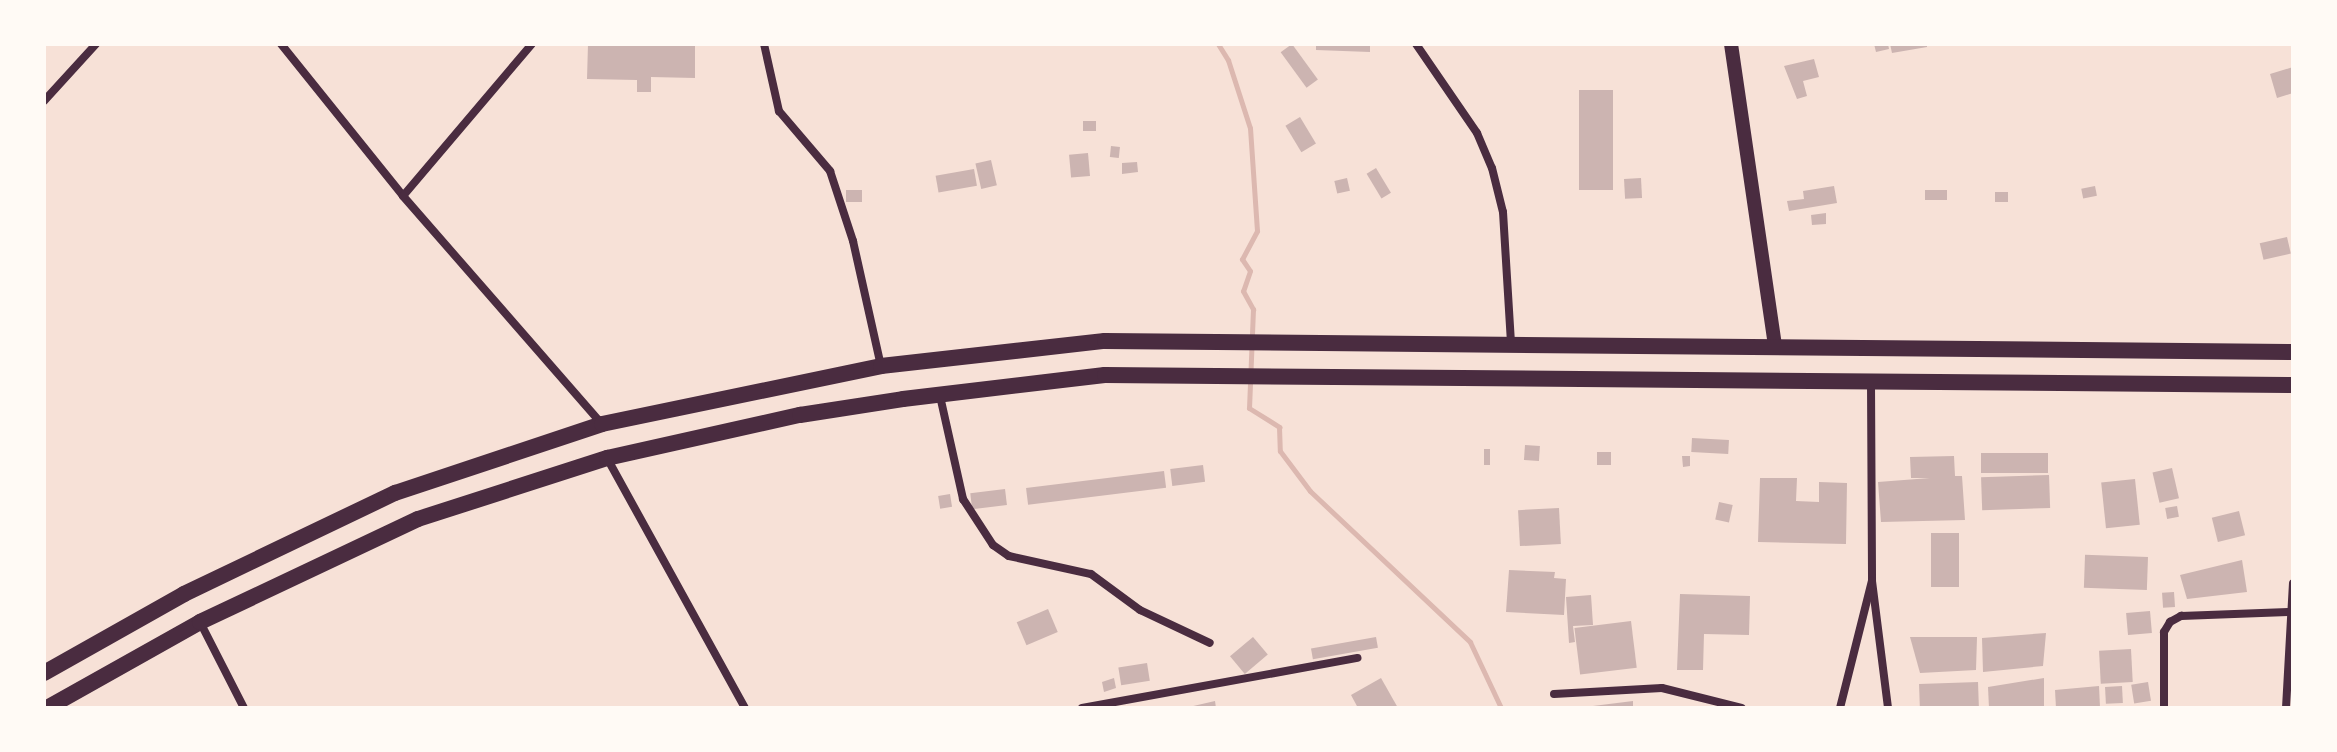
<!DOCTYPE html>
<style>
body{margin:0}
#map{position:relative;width:2337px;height:752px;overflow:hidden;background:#f7e1d7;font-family:"Golos Text",sans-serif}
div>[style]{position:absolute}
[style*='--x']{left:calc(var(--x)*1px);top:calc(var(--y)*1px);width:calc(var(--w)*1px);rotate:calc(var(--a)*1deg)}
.stream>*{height:5px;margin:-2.5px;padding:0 2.5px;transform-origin:2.5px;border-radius:2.5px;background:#dcb8b0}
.building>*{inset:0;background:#ccb4b1;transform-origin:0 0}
.minor>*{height:8px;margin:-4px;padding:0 4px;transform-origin:4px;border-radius:4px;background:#4a2c40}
.tertiary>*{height:14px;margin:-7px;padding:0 7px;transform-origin:7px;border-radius:7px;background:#4a2c40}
.primary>*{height:16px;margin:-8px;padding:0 8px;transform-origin:8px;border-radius:8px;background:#4a2c40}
span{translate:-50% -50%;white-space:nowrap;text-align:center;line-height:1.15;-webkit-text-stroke:7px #fffaf5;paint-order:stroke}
.frame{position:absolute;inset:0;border:46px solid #fffaf5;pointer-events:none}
</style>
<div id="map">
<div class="stream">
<div style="--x:1218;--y:44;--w:19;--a:58"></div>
<div style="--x:1228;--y:60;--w:71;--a:72.1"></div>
<div style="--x:1250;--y:128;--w:103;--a:86.1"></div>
<div style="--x:1257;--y:231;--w:32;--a:118"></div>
<div style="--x:1242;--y:259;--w:14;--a:56"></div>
<div style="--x:1250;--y:271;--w:21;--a:109"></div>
<div style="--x:1243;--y:291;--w:21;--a:61"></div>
<div style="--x:1253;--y:309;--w:99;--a:92.3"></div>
<div style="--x:1249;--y:408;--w:36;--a:32"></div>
<div style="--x:1279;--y:427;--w:24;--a:88"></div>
<div style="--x:1280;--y:451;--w:50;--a:53.1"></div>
<div style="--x:1310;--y:491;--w:220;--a:43.3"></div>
<div style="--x:1470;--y:642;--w:73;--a:64.8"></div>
</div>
<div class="building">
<div style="clip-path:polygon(588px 44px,695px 44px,695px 78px,651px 77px,651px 92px,637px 92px,637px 80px,587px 79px)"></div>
<div style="left:1292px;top:44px;width:44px;height:14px;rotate:54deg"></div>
<div style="clip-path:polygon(1316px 44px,1370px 44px,1370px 52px,1316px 50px)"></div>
<div style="clip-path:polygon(1874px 44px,1888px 44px,1889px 49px,1876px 52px)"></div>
<div style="clip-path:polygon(1890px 44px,1927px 44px,1927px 47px,1892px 53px)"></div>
<div style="clip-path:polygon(1814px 59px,1819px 77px,1803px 81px,1807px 96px,1797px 99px,1784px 66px)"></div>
<div style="clip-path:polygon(2293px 67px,2293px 93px,2277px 98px,2270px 74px)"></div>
<div style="left:1579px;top:90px;width:34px;height:100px"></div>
<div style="left:1300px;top:117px;width:31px;height:17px;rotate:59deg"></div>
<div style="left:1096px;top:121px;width:10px;height:13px;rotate:90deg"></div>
<div style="left:1111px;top:146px;width:9px;height:11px;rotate:6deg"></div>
<div style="left:1088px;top:153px;width:23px;height:19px;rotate:85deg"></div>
<div style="left:991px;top:160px;width:26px;height:16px;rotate:77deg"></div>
<div style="clip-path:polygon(1137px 162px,1138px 172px,1122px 174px,1122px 163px)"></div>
<div style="left:1376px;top:168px;width:29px;height:11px;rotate:59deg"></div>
<div style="left:974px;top:169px;width:17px;height:39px;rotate:80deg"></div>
<div style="left:1347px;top:178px;width:13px;height:13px;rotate:77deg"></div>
<div style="left:1641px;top:178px;width:20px;height:17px;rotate:87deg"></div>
<div style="clip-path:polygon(1834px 186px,1837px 203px,1789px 211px,1787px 201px,1804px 199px,1803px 191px)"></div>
<div style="left:2095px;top:186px;width:10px;height:14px;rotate:79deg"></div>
<div style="left:846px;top:190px;width:16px;height:12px"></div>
<div style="left:1925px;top:190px;width:22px;height:10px"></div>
<div style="left:1995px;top:192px;width:13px;height:10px"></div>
<div style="clip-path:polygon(1826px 213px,1826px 224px,1812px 225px,1811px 215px)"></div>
<div style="left:2287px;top:237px;width:17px;height:28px;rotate:77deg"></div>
<div style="left:1692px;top:438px;width:37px;height:14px;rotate:3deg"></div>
<div style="left:1525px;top:445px;width:15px;height:15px;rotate:4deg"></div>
<div style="left:1484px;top:449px;width:6px;height:16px"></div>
<div style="left:1597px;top:452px;width:14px;height:13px"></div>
<div style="left:2048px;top:453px;width:20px;height:67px;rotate:90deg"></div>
<div style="clip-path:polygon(1682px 456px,1690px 456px,1690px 466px,1683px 467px)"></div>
<div style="clip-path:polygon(1954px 456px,1955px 476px,1962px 476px,1965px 520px,1881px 522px,1878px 482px,1930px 478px,1911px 478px,1910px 457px)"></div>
<div style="left:1203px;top:465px;width:17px;height:33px;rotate:83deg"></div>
<div style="left:2172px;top:468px;width:31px;height:20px;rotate:77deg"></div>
<div style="left:1164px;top:471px;width:17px;height:139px;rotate:83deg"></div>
<div style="left:2049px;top:475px;width:33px;height:68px;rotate:88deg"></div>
<div style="clip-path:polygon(1760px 478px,1797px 478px,1796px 501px,1819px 502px,1819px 482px,1847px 483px,1846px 544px,1758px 542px)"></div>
<div style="left:2135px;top:479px;width:46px;height:34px;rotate:84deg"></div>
<div style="left:1005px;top:489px;width:16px;height:35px;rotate:83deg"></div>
<div style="left:950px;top:494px;width:13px;height:12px;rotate:81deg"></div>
<div style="left:1719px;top:502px;width:14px;height:18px;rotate:12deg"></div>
<div style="left:2177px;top:506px;width:11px;height:12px;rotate:80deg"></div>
<div style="left:1559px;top:508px;width:36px;height:41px;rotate:87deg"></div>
<div style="left:2239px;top:511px;width:25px;height:28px;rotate:76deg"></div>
<div style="left:1931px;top:533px;width:28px;height:54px"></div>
<div style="left:2148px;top:557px;width:33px;height:63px;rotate:92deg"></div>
<div style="clip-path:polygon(2242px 560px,2247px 592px,2187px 599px,2180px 575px)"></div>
<div style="clip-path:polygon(1509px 570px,1555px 572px,1554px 578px,1566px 579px,1564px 615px,1506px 612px)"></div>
<div style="left:2174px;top:592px;width:15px;height:12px;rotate:86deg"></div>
<div style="clip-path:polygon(1680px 594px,1750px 596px,1749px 635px,1704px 634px,1703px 670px,1677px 670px)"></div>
<div style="clip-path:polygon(1591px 595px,1593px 625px,1573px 626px,1575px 642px,1569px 643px,1566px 597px)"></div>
<div style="left:1048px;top:609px;width:25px;height:34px;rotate:67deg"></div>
<div style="left:2150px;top:611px;width:22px;height:24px;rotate:85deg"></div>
<div style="left:1631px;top:621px;width:47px;height:57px;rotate:83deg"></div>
<div style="clip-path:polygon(2046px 633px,2043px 666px,1983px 672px,1982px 638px)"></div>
<div style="left:1253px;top:637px;width:23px;height:30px;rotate:50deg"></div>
<div style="left:1376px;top:637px;width:11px;height:66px;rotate:80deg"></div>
<div style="clip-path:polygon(1910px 637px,1977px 637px,1976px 670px,1920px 673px)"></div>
<div style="left:2131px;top:649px;width:33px;height:32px;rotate:87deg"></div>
<div style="left:1147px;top:663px;width:18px;height:29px;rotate:81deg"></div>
<div style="clip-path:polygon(1114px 678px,1116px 688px,1104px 692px,1102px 682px)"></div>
<div style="clip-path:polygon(1381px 678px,1398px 708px,1358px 708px,1351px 695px)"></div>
<div style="clip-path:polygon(2044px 678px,2044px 708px,1989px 708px,1988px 687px)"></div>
<div style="left:1978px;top:682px;width:26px;height:59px;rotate:88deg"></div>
<div style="left:2148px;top:682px;width:19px;height:17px;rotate:81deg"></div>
<div style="clip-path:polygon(2099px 686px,2100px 707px,2056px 708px,2055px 690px)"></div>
<div style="left:2122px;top:686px;width:17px;height:17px;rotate:87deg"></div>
<div style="clip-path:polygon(1215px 701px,1216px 708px,1189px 708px,1189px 707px)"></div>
<div style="clip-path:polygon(1633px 701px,1633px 708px,1593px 708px,1593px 706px)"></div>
</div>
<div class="minor">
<div style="--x:281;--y:44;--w:195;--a:51.2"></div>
<div style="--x:403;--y:196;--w:303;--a:48.9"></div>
<div style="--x:764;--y:44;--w:69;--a:77.4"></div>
<div style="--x:779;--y:111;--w:79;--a:49.6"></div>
<div style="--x:830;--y:171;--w:74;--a:71.8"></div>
<div style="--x:853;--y:241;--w:128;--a:77.4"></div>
<div style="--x:1416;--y:44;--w:108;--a:55.6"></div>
<div style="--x:1477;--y:133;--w:38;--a:67"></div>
<div style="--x:1492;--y:168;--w:45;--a:76"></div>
<div style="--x:1503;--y:212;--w:131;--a:86.5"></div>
<div style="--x:44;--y:101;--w:77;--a:-47.6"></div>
<div style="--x:403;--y:196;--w:199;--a:-49.7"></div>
<div style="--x:1871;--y:383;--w:198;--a:89.7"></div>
<div style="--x:940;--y:396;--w:106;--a:77.4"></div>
<div style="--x:963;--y:499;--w:55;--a:56.9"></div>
<div style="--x:993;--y:545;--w:19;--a:35"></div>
<div style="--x:1009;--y:556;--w:84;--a:12.4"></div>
<div style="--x:1091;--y:574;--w:61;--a:36.3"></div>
<div style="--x:1140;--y:610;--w:77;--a:25.2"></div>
<div style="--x:607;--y:458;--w:286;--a:61.1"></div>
<div style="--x:200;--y:622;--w:97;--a:62.9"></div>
<div style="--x:1554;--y:694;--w:108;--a:-3.2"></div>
<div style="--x:1662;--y:688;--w:82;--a:14"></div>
<div style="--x:1082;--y:708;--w:280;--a:-10.3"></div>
<div style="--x:1840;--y:708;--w:131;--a:-75.9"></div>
<div style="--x:1872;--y:581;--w:128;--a:82.8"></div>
<div style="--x:2164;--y:708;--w:76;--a:-90"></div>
<div style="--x:2164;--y:632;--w:12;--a:-59"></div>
<div style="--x:2170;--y:622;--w:13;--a:-29"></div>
<div style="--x:2181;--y:616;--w:107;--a:-2.1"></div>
<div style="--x:2286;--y:708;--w:125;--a:-86.8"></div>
</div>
<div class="tertiary">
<div style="--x:1731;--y:44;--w:305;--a:81.7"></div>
</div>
<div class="primary">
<div style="--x:44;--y:673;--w:161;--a:-29.4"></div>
<div style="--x:184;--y:594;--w:234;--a:-25.6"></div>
<div style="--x:395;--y:493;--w:218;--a:-18.4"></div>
<div style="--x:602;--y:424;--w:285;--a:-11.7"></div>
<div style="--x:881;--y:366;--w:225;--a:-6.4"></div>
<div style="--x:1105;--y:341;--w:1188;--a:0.53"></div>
<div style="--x:47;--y:708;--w:176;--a:-29.3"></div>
<div style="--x:200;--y:622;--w:241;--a:-25.3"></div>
<div style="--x:418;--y:519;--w:199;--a:-17.9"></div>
<div style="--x:607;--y:458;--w:198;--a:-12.6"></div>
<div style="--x:800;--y:415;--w:104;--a:-8.8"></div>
<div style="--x:903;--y:399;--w:203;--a:-6.8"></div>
<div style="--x:1105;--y:375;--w:1188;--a:0.48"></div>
</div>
<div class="frame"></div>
</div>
